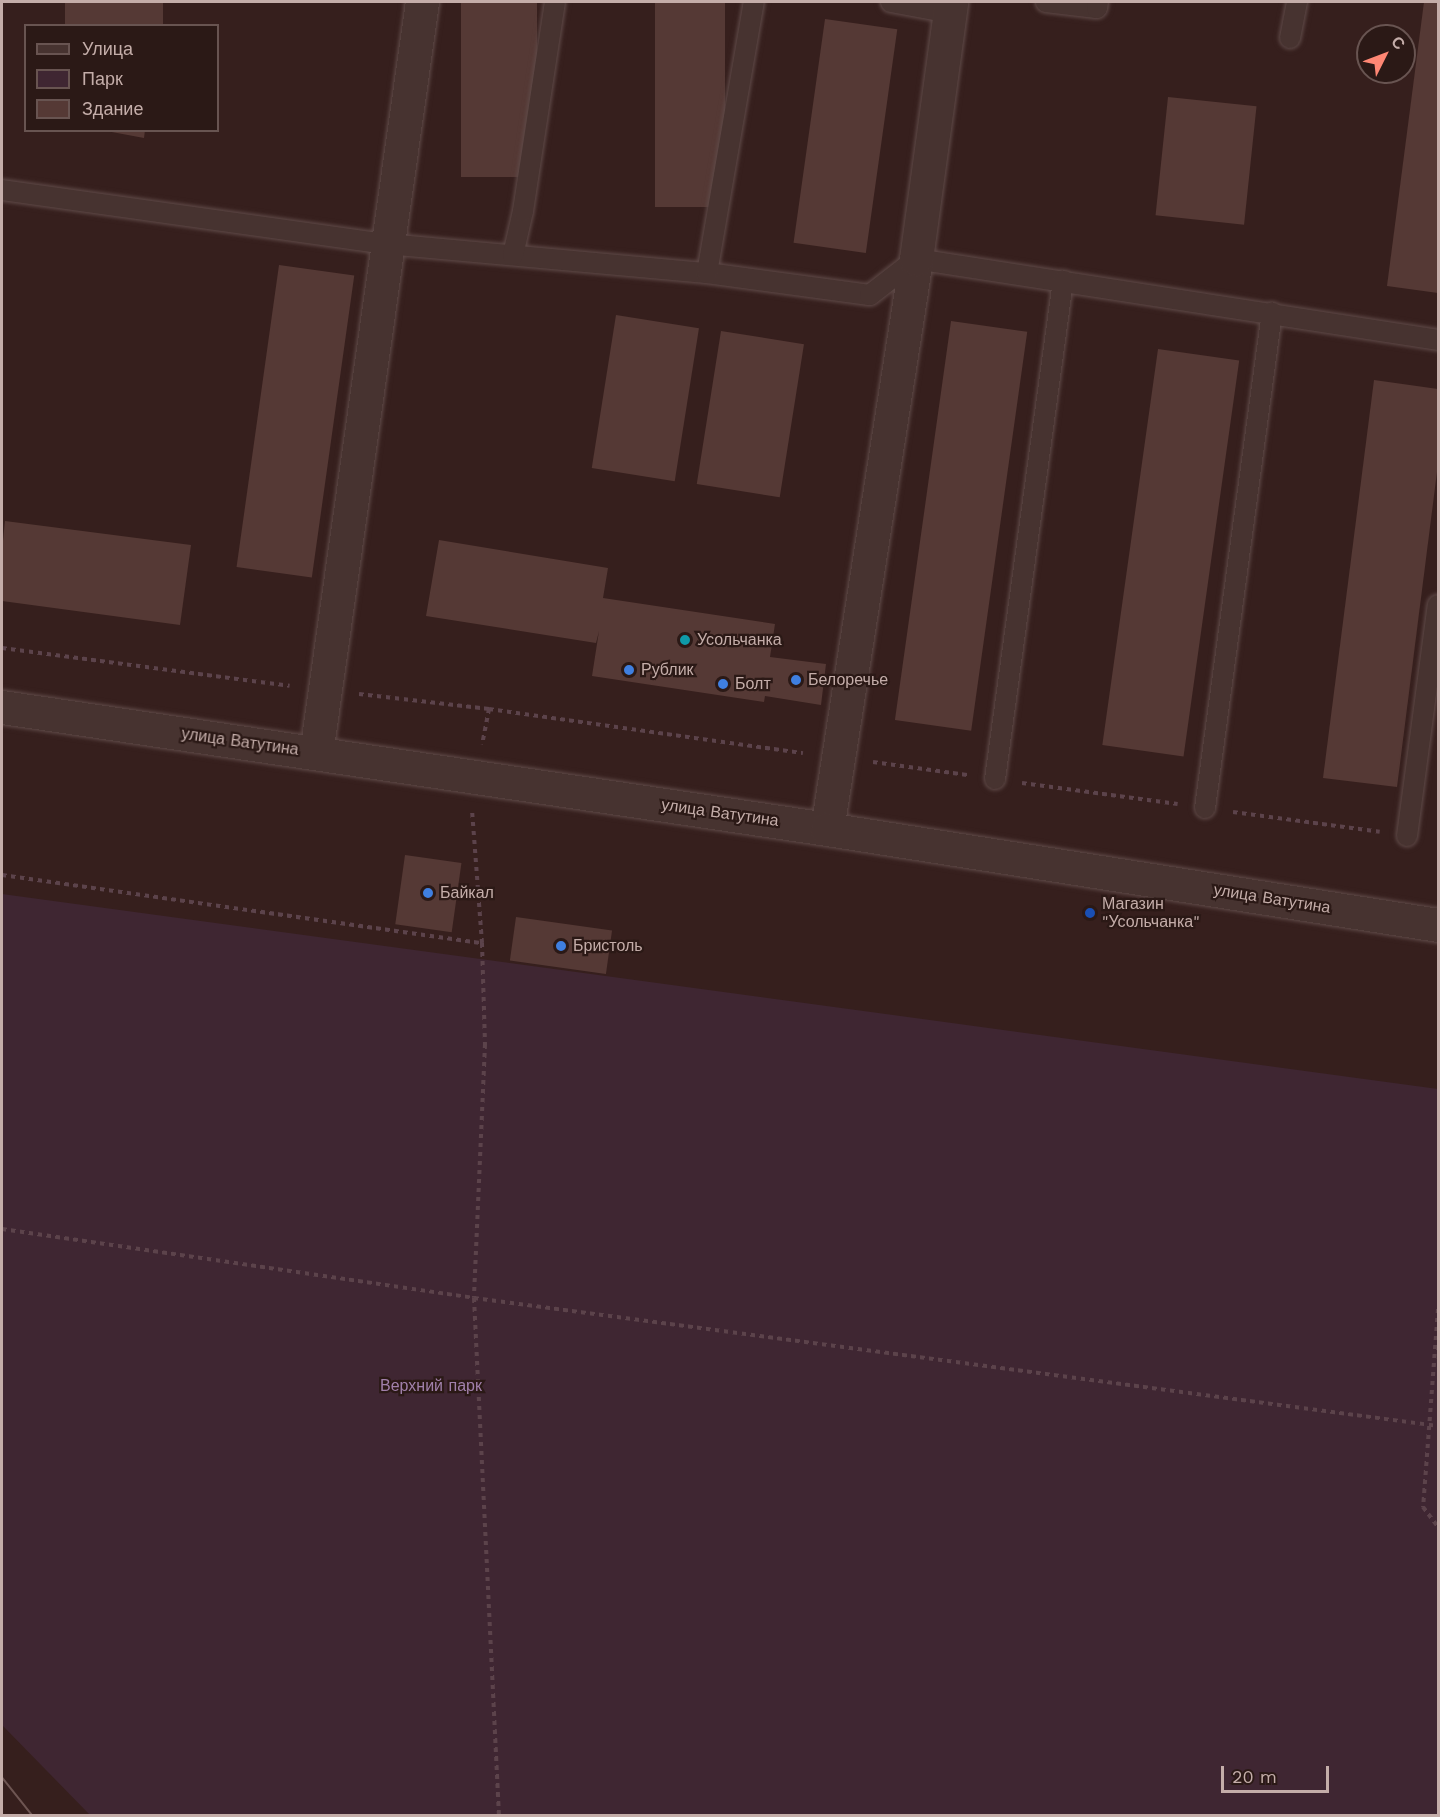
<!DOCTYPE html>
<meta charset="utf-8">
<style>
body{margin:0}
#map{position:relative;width:1440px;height:1817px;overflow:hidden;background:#361f1d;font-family:"Work Sans",sans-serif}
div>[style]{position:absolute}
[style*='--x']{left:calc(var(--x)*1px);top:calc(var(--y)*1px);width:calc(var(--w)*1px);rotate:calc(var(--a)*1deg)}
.green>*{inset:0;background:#3f2632}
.building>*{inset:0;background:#553935;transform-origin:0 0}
.path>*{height:4px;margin-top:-2px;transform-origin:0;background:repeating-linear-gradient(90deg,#5c434b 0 4.5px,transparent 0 9px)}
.roads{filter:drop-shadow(0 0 2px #5f4a48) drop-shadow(0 0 2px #5f4a48)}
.service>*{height:20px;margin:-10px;padding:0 10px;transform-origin:10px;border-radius:10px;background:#473330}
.minor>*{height:33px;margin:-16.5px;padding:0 16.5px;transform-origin:16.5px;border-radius:16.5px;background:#473330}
.tertiary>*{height:33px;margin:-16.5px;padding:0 16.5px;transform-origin:16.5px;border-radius:16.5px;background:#473330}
.tram>*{height:1.5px;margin:-0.75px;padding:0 0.75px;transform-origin:0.75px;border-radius:0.75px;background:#6e5552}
.dots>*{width:16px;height:16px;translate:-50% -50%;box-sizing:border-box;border:3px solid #2b1916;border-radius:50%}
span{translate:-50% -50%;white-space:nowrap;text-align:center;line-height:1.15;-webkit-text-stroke:4.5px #2b1916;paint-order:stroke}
.poi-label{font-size:16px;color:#c4ada9}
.left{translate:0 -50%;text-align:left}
.street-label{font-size:16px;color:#c4ada9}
.park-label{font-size:16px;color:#a180ab}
.frame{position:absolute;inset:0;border:3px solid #c4ada9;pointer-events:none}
.legend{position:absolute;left:24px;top:24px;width:195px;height:108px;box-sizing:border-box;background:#2b1916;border:2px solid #685451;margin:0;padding:8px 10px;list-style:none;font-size:18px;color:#c4ada9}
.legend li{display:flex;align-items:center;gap:12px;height:30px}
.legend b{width:30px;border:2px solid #685451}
.north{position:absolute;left:1356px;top:24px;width:60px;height:60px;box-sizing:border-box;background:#2b1916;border:2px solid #685451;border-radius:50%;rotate:48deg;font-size:16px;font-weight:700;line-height:24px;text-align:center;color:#c4ada9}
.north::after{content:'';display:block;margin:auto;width:21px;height:27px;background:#ff8774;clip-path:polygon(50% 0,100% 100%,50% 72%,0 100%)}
.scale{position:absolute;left:1221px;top:1766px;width:108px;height:27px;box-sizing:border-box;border:3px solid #c4ada9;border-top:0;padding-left:8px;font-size:18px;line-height:21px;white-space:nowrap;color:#c4ada9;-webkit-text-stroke:4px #2b1916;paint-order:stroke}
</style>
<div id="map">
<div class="green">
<div style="clip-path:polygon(2px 894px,1438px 1089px,1438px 1815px,90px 1815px,2px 1725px)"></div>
</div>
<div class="building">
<div style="left:65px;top:2px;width:98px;height:24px"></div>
<div style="left:461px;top:2px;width:76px;height:175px"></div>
<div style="left:655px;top:2px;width:70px;height:205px"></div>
<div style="clip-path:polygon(1424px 2px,1438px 2px,1438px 293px,1387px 286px)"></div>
<div style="left:825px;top:19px;width:73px;height:226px;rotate:8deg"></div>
<div style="left:1168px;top:97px;width:89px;height:119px;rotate:6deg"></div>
<div style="clip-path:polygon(101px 130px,145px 130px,144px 138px)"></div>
<div style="left:279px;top:265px;width:76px;height:305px;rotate:8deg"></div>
<div style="left:616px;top:315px;width:84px;height:155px;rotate:9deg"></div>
<div style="left:951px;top:321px;width:77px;height:403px;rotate:8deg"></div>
<div style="left:721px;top:331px;width:84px;height:155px;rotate:9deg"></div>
<div style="left:1158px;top:349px;width:82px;height:400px;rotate:8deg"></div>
<div style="clip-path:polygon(1374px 380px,1438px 389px,1438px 464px,1397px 787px,1323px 778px)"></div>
<div style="clip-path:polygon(5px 521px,191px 545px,180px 625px,2px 601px,2px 550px)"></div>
<div style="clip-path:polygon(439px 540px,608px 568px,603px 598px,775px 624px,770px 657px,826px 664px,821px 705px,765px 696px,764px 702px,592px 676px,599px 631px,596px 643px,426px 616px)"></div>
<div style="left:405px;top:855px;width:57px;height:70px;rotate:8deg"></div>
<div style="left:516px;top:917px;width:97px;height:44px;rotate:8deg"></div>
</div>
<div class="path">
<div style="--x:2;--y:648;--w:290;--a:7.5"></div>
<div style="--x:359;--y:694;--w:131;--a:6.6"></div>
<div style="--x:489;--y:709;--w:36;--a:101"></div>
<div style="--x:489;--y:709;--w:317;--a:8"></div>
<div style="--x:873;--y:762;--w:95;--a:7.9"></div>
<div style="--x:1022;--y:783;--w:157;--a:7.7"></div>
<div style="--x:1233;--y:812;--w:148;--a:7.7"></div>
<div style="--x:2;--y:875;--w:485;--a:8.1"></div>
<div style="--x:482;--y:943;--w:132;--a:-94.3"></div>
<div style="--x:482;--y:943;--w:101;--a:88.3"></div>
<div style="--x:485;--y:1044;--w:254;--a:92.5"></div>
<div style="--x:474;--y:1298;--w:519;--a:87.24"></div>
<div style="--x:2;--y:1229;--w:477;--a:8.3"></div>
<div style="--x:474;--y:1298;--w:972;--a:7.56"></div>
<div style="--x:1438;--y:1309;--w:199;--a:94.3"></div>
<div style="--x:1423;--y:1507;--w:25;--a:53"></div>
</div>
<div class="roads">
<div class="service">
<div style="--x:891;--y:2;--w:60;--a:10.6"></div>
<div style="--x:1046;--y:2;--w:51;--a:6.7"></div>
<div style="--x:1097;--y:8;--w:6;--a:-81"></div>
<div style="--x:1290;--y:38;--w:37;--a:-79"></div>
<div style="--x:2;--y:190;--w:389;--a:8"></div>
<div style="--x:387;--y:244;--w:321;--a:5.2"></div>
<div style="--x:707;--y:273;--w:164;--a:7.7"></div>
<div style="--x:870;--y:295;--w:58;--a:-38"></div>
<div style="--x:916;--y:259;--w:528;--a:8.82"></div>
<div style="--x:513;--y:255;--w:45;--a:-77.2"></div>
<div style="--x:523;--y:211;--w:211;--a:-81.3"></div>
<div style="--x:707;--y:273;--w:275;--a:-80.2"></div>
<div style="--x:995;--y:779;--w:503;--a:-82.22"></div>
<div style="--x:1205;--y:808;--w:500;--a:-82.3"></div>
<div style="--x:1407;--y:836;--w:233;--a:-82.4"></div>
</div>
<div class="minor">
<div style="--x:316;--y:753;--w:758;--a:-81.97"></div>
<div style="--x:827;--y:829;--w:577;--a:-81.13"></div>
<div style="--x:916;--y:259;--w:259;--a:-82.2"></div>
</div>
<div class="tertiary">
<div style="--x:2;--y:707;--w:834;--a:8.41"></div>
<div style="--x:827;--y:829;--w:618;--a:8.93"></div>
</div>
</div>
<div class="tram">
<div style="--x:2;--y:1777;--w:50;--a:51.5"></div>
</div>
<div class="dots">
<div style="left:685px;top:640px;background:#0f9aa8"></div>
<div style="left:629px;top:670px;background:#3f7fe0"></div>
<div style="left:796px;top:680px;background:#3f7fe0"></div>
<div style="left:723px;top:684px;background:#3f7fe0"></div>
<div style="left:428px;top:893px;background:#3f7fe0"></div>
<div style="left:1090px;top:913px;background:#1a4fb4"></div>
<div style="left:561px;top:946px;background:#3f7fe0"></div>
</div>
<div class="poi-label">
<span class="left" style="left:697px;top:640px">Усольчанка</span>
<span class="left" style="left:641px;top:670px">Рублик</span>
<span class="left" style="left:808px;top:680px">Белоречье</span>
<span class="left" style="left:735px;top:684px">Болт</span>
<span class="left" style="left:440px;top:893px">Байкал</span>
<span class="left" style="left:1102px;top:913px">Магазин<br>"Усольчанка"</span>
<span class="left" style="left:573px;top:946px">Бристоль</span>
</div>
<div class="street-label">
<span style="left:240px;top:742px;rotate:8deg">улица Ватутина</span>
<span style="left:720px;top:813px;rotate:8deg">улица Ватутина</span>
<span style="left:1272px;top:899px;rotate:9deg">улица Ватутина</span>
</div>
<div class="park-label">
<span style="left:431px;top:1386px">Верхний парк</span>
</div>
<div class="frame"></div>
<ul class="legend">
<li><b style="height:8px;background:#473330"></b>Улица</li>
<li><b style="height:16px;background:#3f2632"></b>Парк</li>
<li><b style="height:16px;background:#553935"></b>Здание</li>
</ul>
<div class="north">С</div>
<div class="scale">20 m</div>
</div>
